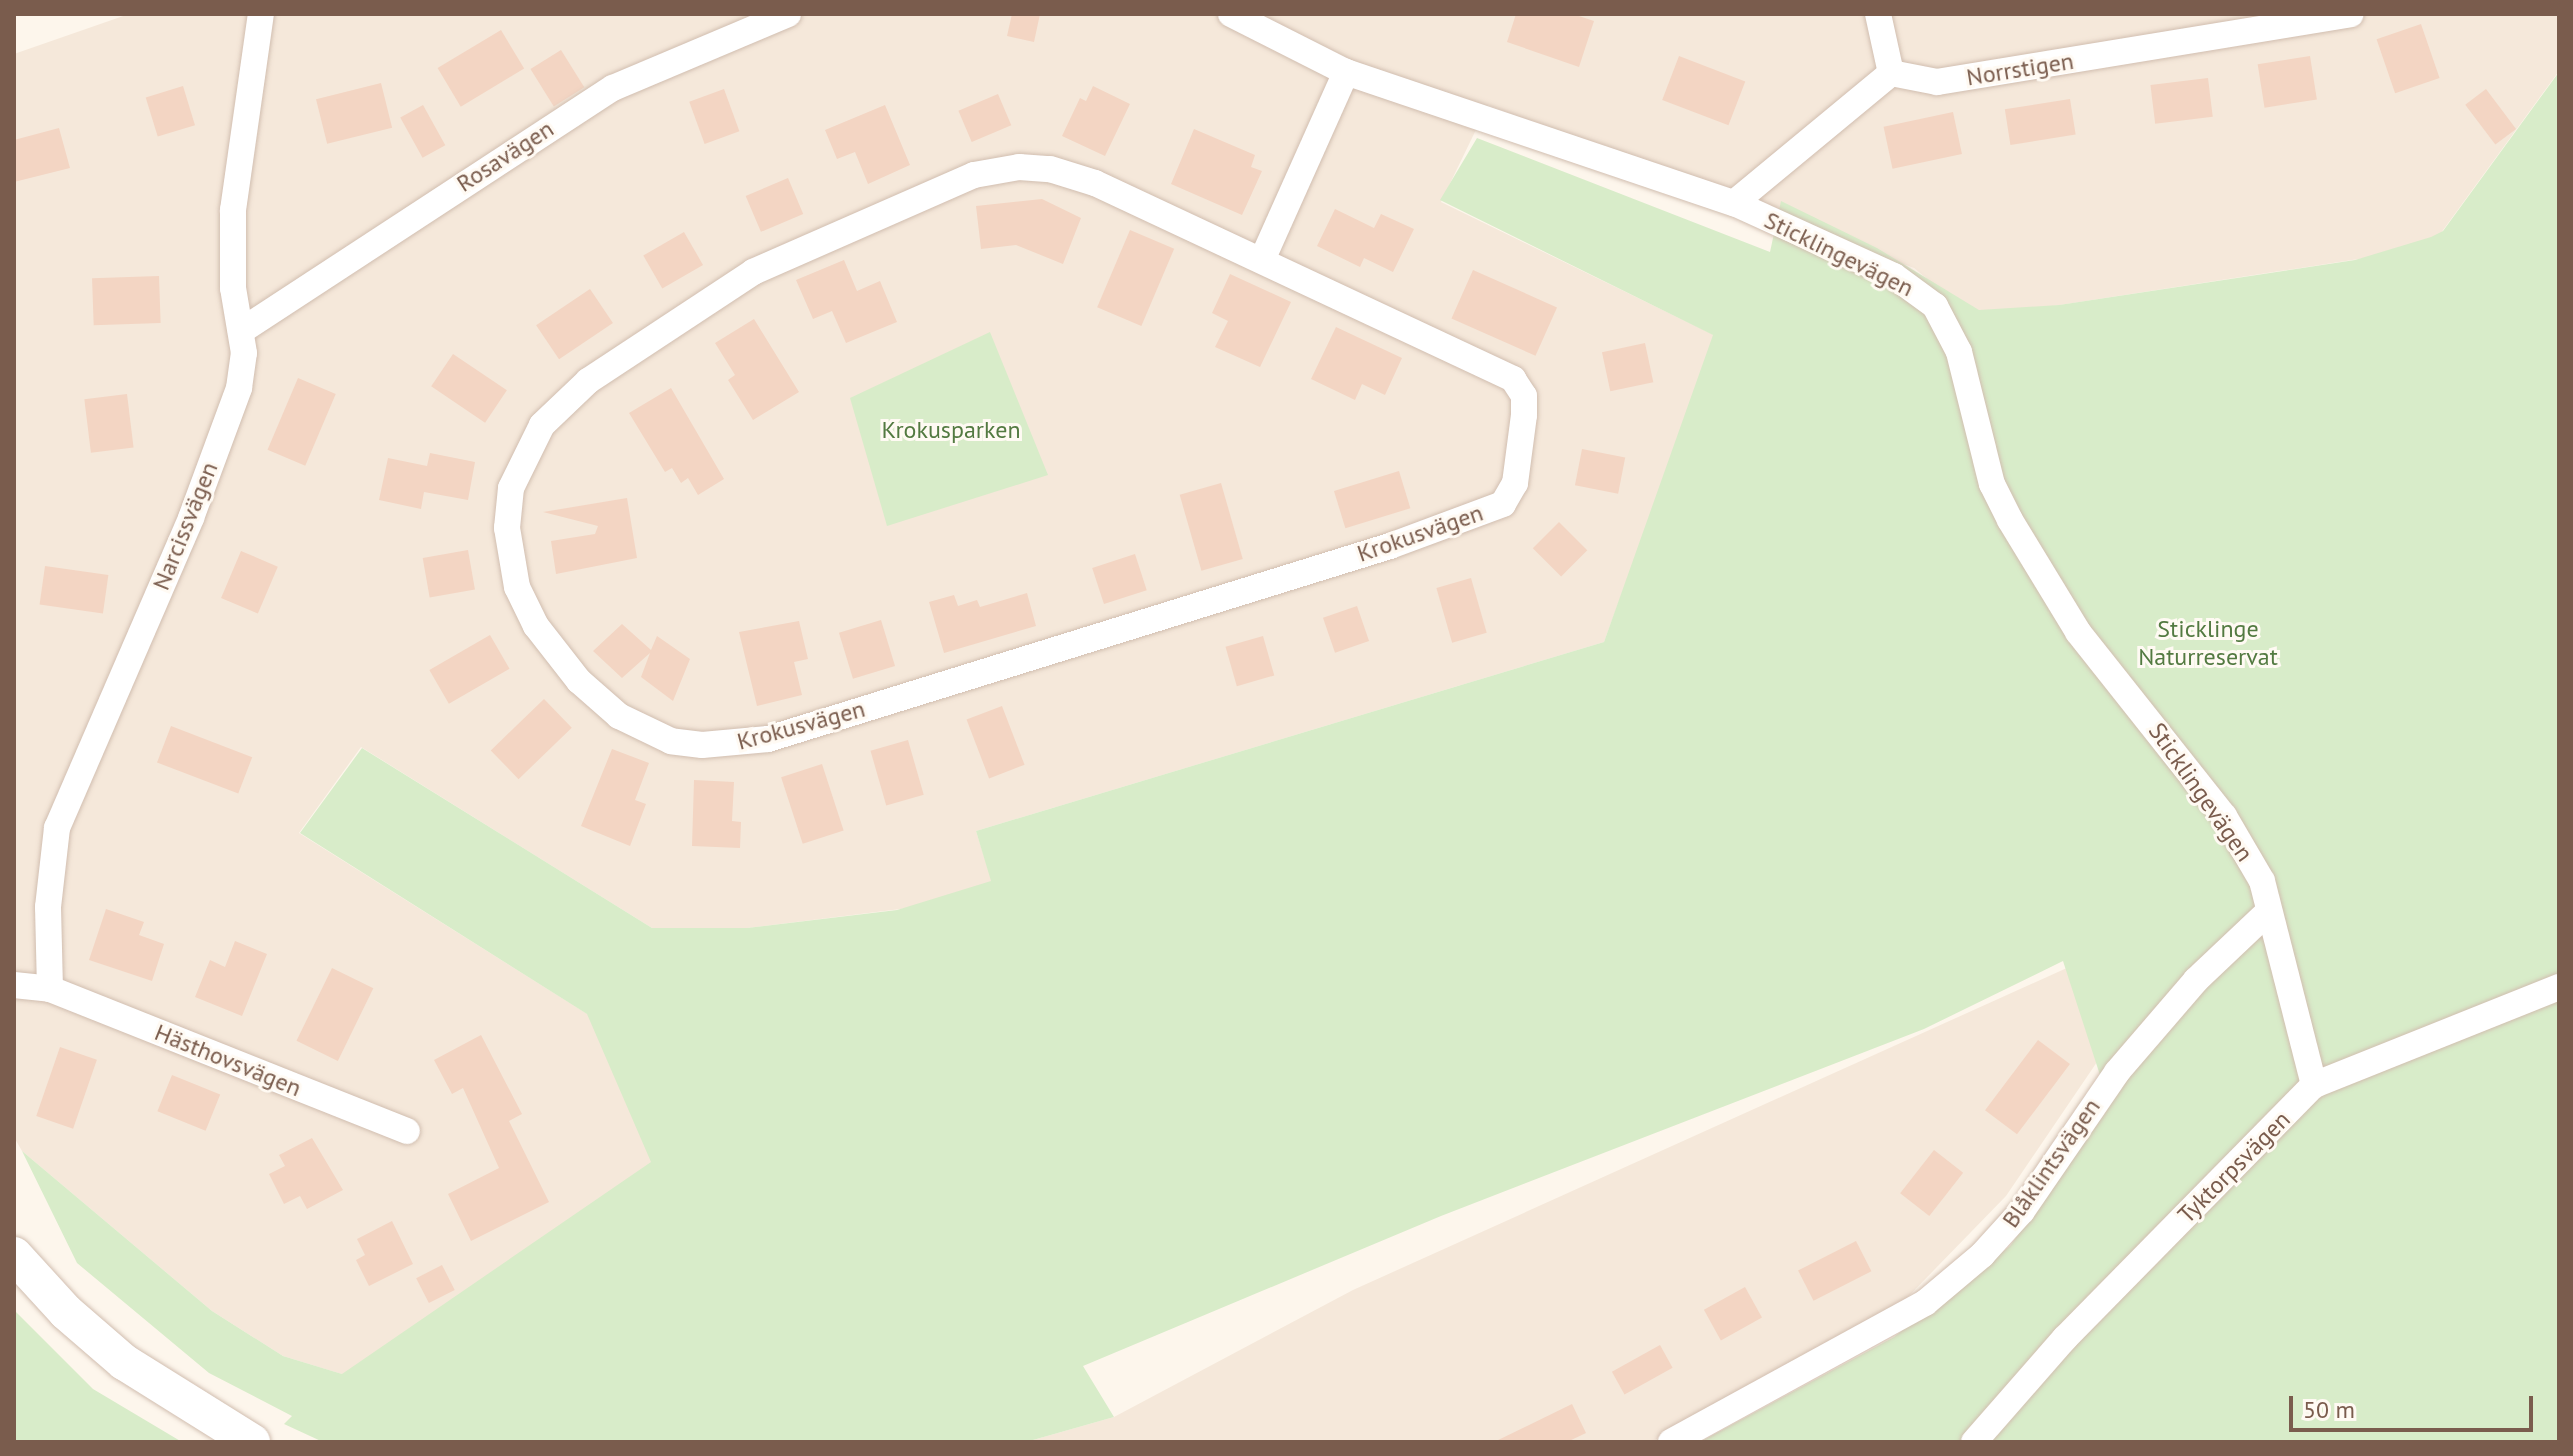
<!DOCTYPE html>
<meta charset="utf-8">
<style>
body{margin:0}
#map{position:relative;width:2573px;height:1456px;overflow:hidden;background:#fdf6ec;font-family:"PT Sans",sans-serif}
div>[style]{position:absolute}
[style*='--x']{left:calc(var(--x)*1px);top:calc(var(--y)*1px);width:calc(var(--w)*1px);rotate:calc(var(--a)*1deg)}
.residential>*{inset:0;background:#f5e8da}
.green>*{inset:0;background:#d8ecc9}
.building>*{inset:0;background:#f3d5c3;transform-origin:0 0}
.roads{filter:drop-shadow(0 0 2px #d1beb0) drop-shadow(0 0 2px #d1beb0)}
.street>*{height:26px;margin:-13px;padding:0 13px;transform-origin:13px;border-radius:13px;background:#fff}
.secondary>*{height:36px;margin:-18px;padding:0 18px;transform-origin:18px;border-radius:18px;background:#fff}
span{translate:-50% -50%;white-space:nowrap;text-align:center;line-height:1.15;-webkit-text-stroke:6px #fffaf3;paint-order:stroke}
.street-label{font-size:24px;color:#7a5c4d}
.park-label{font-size:24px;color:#537a41}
.frame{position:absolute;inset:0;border:16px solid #7a5c4d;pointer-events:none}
.scale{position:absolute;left:2289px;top:1396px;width:244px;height:36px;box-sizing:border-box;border:4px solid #7a5c4d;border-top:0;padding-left:10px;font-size:24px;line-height:28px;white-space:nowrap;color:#7a5c4d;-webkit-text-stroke:6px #fffaf3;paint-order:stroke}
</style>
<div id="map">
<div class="residential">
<div style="clip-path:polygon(129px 14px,2559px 14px,2559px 71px,2430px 248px,1975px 318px,1914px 268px,1488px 105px,1441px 202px,1716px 336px,1604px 642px,976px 831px,997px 897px,747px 928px,652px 928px,361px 747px,299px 833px,624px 1037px,684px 1146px,345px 1375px,283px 1356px,212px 1311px,22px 1151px,14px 1137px,14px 54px)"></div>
<div style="clip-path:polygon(2069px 967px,2097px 1062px,2006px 1196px,1900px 1305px,1651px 1442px,1026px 1442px,1114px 1417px,1353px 1290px)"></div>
</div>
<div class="green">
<div style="clip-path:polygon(2559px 72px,2559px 1442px,1700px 1442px,1894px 1337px,2010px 1246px,2110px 1106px,2063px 961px,1924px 1029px,1441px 1216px,1083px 1366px,1114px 1417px,1026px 1442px,323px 1442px,284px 1424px,292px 1416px,209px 1373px,77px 1263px,22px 1151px,212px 1311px,283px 1356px,342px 1374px,651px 1162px,587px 1014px,300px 833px,362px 748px,652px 928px,747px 928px,897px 910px,991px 881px,976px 831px,1604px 642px,1713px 335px,1440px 200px,1477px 138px,1770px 252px,1781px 201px,1877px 248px,1979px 310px,2059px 305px,2355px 260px,2431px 237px,2443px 231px)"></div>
<div style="clip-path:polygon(990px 332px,1048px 475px,887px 526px,850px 398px)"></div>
<div style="clip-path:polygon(14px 1310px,93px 1389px,182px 1442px,14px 1442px)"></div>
</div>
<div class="building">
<div style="clip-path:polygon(1012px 14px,1040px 14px,1034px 42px,1007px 36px)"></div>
<div style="clip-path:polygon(1516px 14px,1573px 14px,1594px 21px,1579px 67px,1507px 42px)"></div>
<div style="left:2421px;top:24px;width:57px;height:47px;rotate:71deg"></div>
<div style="left:501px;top:30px;width:45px;height:74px;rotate:59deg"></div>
<div style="left:561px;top:50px;width:44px;height:36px;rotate:58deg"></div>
<div style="left:1679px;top:56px;width:71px;height:47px;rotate:21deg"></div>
<div style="left:2310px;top:56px;width:44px;height:53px;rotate:81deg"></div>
<div style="left:2208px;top:78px;width:39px;height:58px;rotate:83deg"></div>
<div style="left:381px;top:83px;width:46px;height:67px;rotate:76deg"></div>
<div style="left:183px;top:86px;width:41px;height:39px;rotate:73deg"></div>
<div style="clip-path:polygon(1093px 86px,1130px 104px,1105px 156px,1062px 136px,1080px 98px,1086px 101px)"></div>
<div style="left:724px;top:89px;width:45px;height:37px;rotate:70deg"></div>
<div style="left:2486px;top:89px;width:50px;height:26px;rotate:53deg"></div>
<div style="left:998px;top:94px;width:34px;height:43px;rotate:67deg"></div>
<div style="left:2070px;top:99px;width:36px;height:66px;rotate:81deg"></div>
<div style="left:423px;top:105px;width:46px;height:26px;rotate:61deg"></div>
<div style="clip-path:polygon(885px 105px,910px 165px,868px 184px,855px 152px,837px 159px,825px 130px)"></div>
<div style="left:1953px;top:112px;width:43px;height:71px;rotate:78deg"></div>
<div style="clip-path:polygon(59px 128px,70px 168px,14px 182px,14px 140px)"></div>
<div style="clip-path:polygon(1194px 129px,1255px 155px,1251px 167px,1262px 171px,1242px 215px,1171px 184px)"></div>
<div style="left:788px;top:178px;width:39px;height:46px;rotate:67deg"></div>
<div style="clip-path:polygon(1042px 199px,1081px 218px,1063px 264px,1016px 245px,981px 249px,976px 206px)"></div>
<div style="clip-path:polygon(1335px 209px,1374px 228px,1381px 214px,1414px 229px,1393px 272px,1364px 258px,1360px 267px,1317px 246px)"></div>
<div style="left:1130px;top:230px;width:48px;height:84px;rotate:23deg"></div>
<div style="left:684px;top:232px;width:38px;height:47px;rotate:60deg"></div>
<div style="clip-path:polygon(844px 260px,857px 291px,880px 281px,897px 322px,846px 343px,832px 311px,813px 319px,796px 280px)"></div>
<div style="left:1473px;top:270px;width:92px;height:53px;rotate:24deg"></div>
<div style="clip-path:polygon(1230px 274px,1291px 302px,1260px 367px,1215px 347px,1228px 321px,1212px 313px)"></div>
<div style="left:159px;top:276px;width:47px;height:67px;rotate:88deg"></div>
<div style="left:590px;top:289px;width:41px;height:65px;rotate:56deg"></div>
<div style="clip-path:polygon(754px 319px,799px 392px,753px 420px,728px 380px,735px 375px,715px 343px)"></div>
<div style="clip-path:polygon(1336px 327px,1402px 358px,1385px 395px,1362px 384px,1355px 400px,1311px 379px)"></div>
<div style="left:1645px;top:343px;width:40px;height:44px;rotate:78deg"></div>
<div style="left:453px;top:354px;width:65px;height:39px;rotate:34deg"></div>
<div style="left:298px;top:378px;width:41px;height:78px;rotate:23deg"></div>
<div style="clip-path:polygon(671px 388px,724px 479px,698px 495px,688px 478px,681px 483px,672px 468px,665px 472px,629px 413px)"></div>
<div style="left:127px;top:394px;width:54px;height:43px;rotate:83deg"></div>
<div style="left:1582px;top:449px;width:44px;height:37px;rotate:11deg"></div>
<div style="clip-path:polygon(430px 453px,475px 462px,468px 500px,424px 492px,421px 509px,379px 500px,388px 458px,427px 466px)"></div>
<div style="left:1399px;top:471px;width:39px;height:68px;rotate:73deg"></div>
<div style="left:1221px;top:483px;width:79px;height:43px;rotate:74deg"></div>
<div style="clip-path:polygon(627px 498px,637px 558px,556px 574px,551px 541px,595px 534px,598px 526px,543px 512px)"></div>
<div style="left:1559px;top:522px;width:40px;height:37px;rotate:45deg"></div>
<div style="left:468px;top:550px;width:40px;height:46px;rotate:80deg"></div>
<div style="left:241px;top:551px;width:40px;height:51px;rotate:23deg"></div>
<div style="left:1135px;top:554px;width:38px;height:45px;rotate:72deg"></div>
<div style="left:45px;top:566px;width:64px;height:39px;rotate:8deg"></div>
<div style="left:1471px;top:578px;width:57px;height:36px;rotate:74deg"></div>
<div style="clip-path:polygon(1027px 593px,1036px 626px,944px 653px,929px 602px,954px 595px,958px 606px,977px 600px,980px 607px)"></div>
<div style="left:1357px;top:606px;width:37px;height:36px;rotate:71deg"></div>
<div style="left:881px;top:620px;width:48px;height:44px;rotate:73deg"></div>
<div style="clip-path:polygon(799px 621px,808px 659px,794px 662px,802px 695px,757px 706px,739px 632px)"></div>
<div style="clip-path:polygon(622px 624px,651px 650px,657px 636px,690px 659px,673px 701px,641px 677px,650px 653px,622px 678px,593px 651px)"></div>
<div style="left:490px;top:635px;width:39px;height:70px;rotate:60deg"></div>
<div style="left:1263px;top:636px;width:41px;height:39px;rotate:74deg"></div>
<div style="left:544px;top:699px;width:40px;height:74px;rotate:46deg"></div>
<div style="left:1002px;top:706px;width:63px;height:38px;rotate:69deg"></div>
<div style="left:171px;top:726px;width:87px;height:39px;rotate:21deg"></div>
<div style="left:908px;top:740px;width:57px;height:39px;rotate:74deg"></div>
<div style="clip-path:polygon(612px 749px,649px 763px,635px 800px,646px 804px,630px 846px,581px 826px)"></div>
<div style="left:822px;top:764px;width:70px;height:43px;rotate:72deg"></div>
<div style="clip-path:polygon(694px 780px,734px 782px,732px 821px,741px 822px,740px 848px,692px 846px)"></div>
<div style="clip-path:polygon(106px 909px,144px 922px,139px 935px,164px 944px,152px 981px,89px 960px)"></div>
<div style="clip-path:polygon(235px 941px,267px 954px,242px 1016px,195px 997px,210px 960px,225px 967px)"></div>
<div style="left:332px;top:968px;width:46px;height:81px;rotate:26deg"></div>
<div style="clip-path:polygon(481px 1035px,522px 1114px,509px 1121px,549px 1202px,471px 1241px,448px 1194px,499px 1168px,463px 1088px,452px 1094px,434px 1060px)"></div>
<div style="left:2038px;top:1040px;width:40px;height:88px;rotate:37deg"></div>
<div style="left:60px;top:1047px;width:39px;height:73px;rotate:19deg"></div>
<div style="left:172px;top:1075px;width:52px;height:39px;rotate:22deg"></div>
<div style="clip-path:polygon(312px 1138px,343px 1190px,307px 1209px,300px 1196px,284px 1204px,269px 1174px,285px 1166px,279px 1155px)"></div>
<div style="left:1934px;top:1150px;width:37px;height:55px;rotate:38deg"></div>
<div style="clip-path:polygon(392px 1221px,413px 1264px,369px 1286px,356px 1260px,365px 1255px,357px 1239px)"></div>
<div style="left:1856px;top:1241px;width:34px;height:65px;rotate:63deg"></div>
<div style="left:442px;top:1265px;width:28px;height:29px;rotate:63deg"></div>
<div style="left:1745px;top:1287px;width:35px;height:47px;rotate:61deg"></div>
<div style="left:1660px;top:1345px;width:26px;height:55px;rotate:61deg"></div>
<div style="clip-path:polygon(1572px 1404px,1586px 1433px,1567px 1442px,1494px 1442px)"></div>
</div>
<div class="roads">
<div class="street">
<div style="--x:1231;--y:14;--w:129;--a:26.8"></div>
<div style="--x:1346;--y:72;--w:410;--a:18.7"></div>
<div style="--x:1734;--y:203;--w:176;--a:24.5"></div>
<div style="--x:1894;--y:276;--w:51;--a:36.2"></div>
<div style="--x:1935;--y:306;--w:52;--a:62.4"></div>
<div style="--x:1959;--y:352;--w:136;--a:76"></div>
<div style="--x:1992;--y:484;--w:40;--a:63.4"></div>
<div style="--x:2010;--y:520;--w:131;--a:58.7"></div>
<div style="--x:2078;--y:632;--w:235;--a:51.6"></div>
<div style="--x:2224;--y:816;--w:75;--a:59.7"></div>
<div style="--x:2262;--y:881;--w:211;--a:75.7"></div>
<div style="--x:1878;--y:14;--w:60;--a:77.6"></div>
<div style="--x:1019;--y:167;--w:31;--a:4"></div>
<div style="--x:1050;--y:169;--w:47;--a:17.3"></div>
<div style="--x:1095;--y:183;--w:462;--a:25.1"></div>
<div style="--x:1513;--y:379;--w:20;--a:57"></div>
<div style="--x:1524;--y:396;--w:19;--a:90"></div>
<div style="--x:1524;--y:415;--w:69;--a:97.5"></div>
<div style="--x:1515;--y:483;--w:24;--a:120"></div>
<div style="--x:1503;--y:504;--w:121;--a:159.6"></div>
<div style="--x:1390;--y:546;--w:651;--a:162.76"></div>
<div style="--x:768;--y:739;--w:66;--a:174.8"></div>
<div style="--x:702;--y:745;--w:31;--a:-173"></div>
<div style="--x:671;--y:741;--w:58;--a:-154.3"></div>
<div style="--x:619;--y:716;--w:53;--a:-138.8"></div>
<div style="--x:579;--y:681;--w:70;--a:-128"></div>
<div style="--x:536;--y:626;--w:43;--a:-116"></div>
<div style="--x:517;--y:587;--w:60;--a:-99.6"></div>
<div style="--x:507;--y:528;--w:40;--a:-84.3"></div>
<div style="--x:511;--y:488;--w:70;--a:-63.8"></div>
<div style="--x:542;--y:425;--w:64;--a:-43.7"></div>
<div style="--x:588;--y:381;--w:198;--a:-33.4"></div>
<div style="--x:753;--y:272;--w:241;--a:-23.7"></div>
<div style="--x:974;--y:175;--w:46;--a:-10.1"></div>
<div style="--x:1734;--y:203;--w:204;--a:-39.6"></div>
<div style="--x:1891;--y:73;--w:47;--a:11.1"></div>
<div style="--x:1937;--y:82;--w:419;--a:-9.3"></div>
<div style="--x:1262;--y:260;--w:206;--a:-65.9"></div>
<div style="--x:241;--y:331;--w:444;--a:-33.2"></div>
<div style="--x:613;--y:88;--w:190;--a:-22.9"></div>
<div style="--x:14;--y:985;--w:36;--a:6"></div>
<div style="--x:50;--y:989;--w:82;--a:-91.4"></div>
<div style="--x:48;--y:907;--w:80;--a:-83.5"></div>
<div style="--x:57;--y:828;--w:338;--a:-66.6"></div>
<div style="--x:191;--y:518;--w:139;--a:-69.7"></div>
<div style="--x:239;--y:388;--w:35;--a:-82"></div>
<div style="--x:244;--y:353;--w:66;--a:-99.6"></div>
<div style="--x:233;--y:288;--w:78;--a:-90"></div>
<div style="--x:233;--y:210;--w:198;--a:-81.9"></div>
<div style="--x:50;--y:989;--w:384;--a:21.7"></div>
<div style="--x:1671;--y:1442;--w:290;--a:-28.7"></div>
<div style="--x:1925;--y:1303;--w:75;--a:-40.1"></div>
<div style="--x:1982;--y:1255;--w:59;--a:-47.7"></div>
<div style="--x:2022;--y:1211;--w:168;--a:-55.6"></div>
<div style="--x:2117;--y:1072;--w:121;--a:-49.3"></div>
<div style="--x:2196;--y:980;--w:100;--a:-43.4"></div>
<div style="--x:1974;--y:1442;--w:138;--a:-48.8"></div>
<div style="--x:2065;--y:1338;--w:355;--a:-45.5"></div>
<div style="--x:2314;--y:1085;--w:264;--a:-21.8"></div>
</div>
<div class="secondary">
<div style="--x:14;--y:1255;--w:77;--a:47.6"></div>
<div style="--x:66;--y:1312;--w:77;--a:40.8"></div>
<div style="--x:124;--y:1362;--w:151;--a:32"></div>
</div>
</div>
<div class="street-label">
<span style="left:2020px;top:69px;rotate:-9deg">Norrstigen</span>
<span style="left:505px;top:156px;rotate:-33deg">Rosavägen</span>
<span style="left:1839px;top:254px;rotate:26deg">Sticklingevägen</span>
<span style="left:185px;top:526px;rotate:-68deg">Narcissvägen</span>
<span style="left:1420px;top:533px;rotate:-19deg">Krokusvägen</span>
<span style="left:801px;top:725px;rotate:-15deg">Krokusvägen</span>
<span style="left:2201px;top:792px;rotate:55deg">Sticklingevägen</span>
<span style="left:228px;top:1060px;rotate:22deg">Hästhovsvägen</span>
<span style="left:2051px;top:1163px;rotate:-55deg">Blåklintsvägen</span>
<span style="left:2234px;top:1167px;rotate:-45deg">Tyktorpsvägen</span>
</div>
<div class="park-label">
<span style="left:951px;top:430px">Krokusparken</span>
<span style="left:2208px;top:643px">Sticklinge<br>Naturreservat</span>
</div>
<div class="frame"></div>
<div class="scale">50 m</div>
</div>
